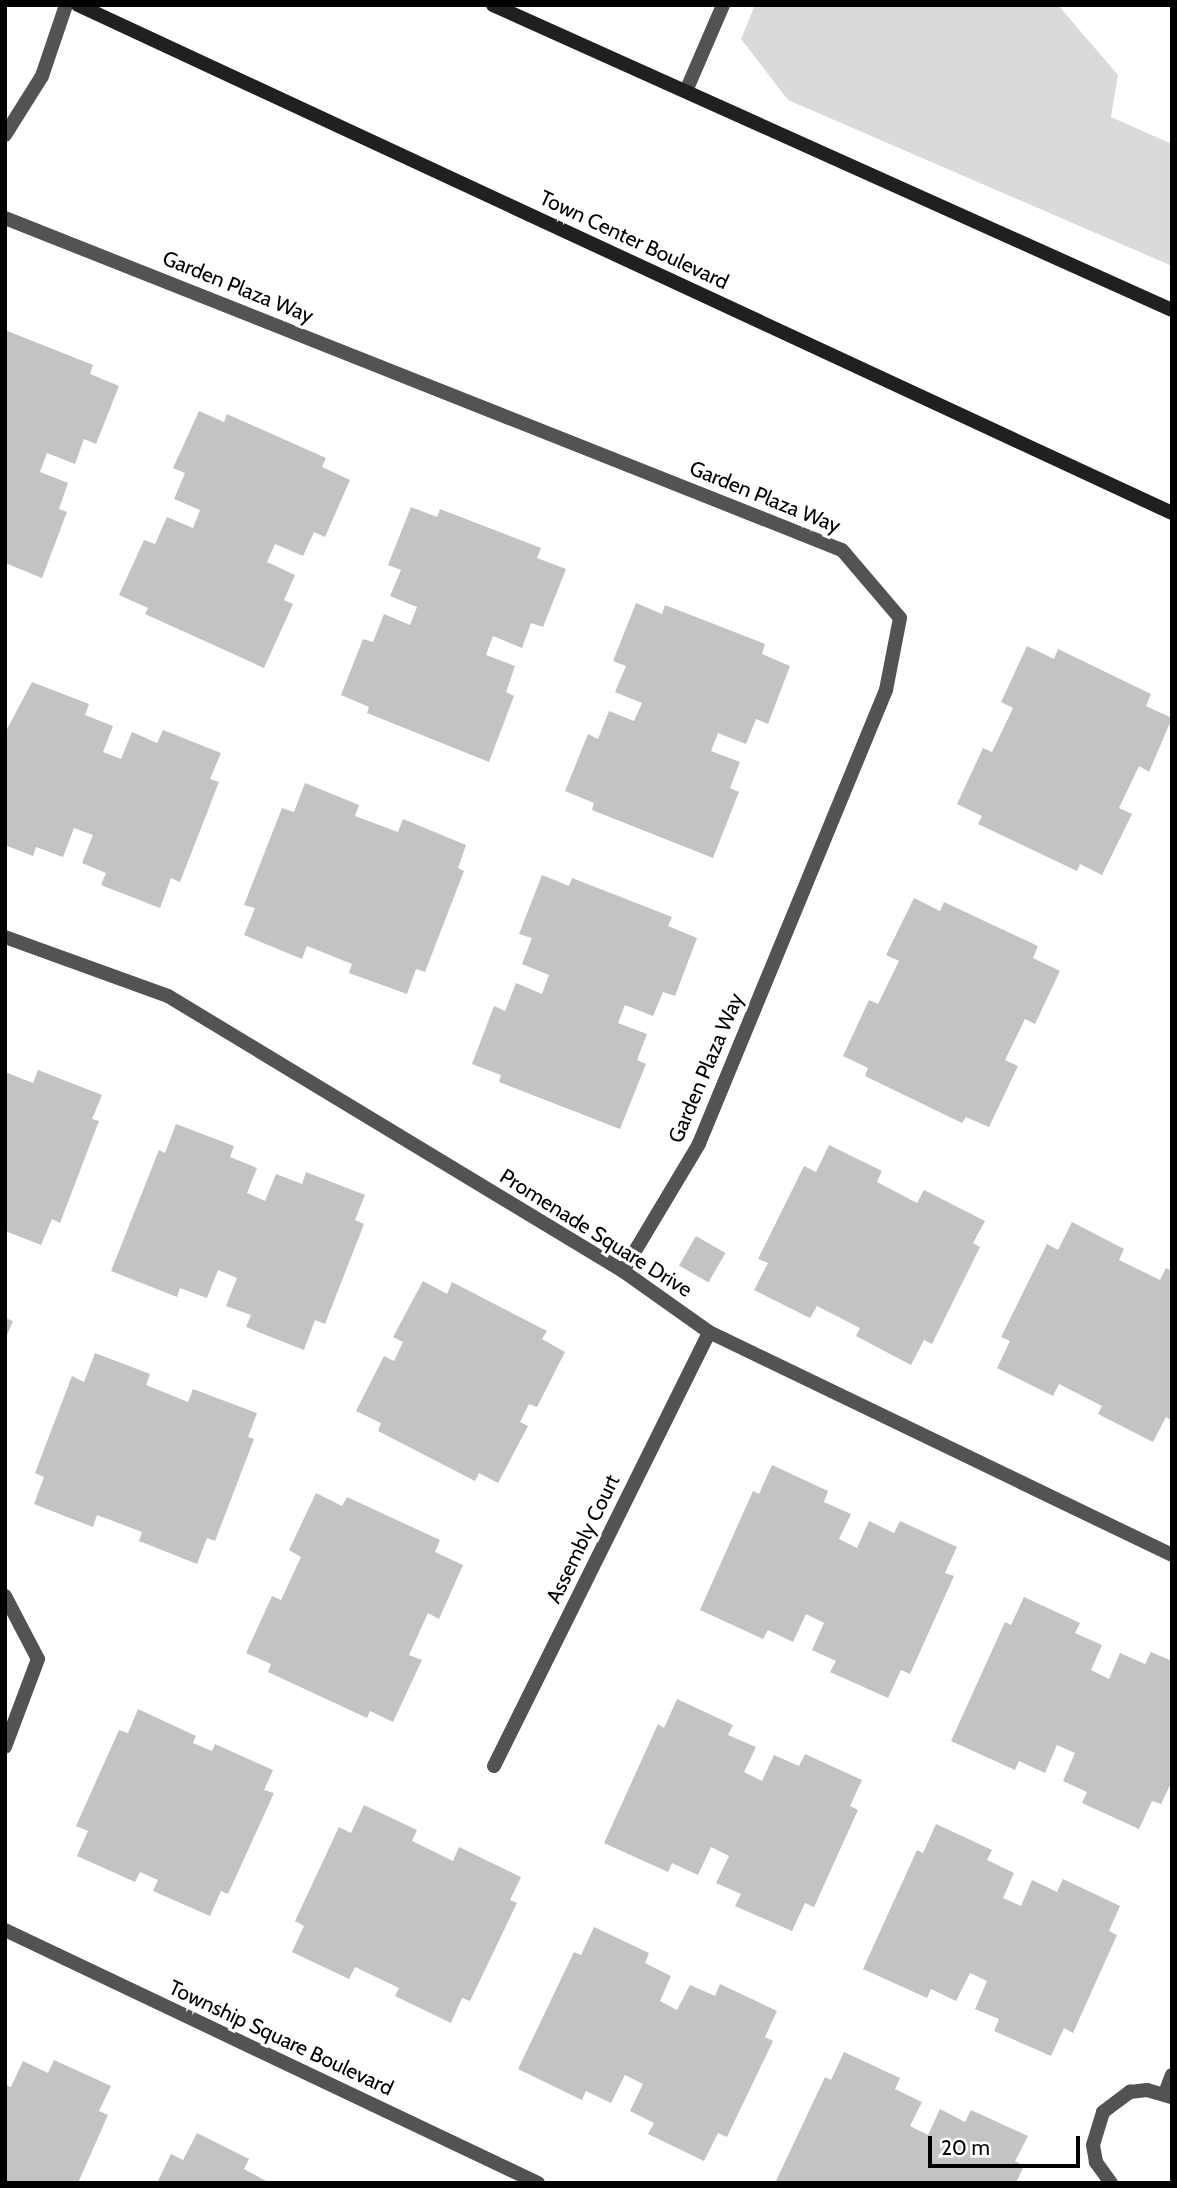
<!DOCTYPE html>
<style>
body{margin:0}
#map{position:relative;width:1177px;height:2188px;overflow:hidden;background:#fff;font-family:Cabin,sans-serif}
div>[style]{position:absolute}
[style*='--x']{left:calc(var(--x)*1px);top:calc(var(--y)*1px);width:calc(var(--w)*1px);rotate:calc(var(--a)*1deg)}
.green>*{inset:0;background:#dadada}
.building>*{inset:0;background:#c3c3c3;transform-origin:0 0}
.service>*{height:14px;margin:-7px;padding:0 7px;transform-origin:7px;border-radius:7px;background:#535353}
.minor>*{height:14px;margin:-7px;padding:0 7px;transform-origin:7px;border-radius:7px;background:#535353}
.secondary>*{height:14px;margin:-7px;padding:0 7px;transform-origin:7px;border-radius:7px;background:#202020}
span{translate:-50% -50%;white-space:nowrap;text-align:center;line-height:1.15;-webkit-text-stroke:6px #fff;paint-order:stroke}
.street-label{font-size:21px;color:#000}
.frame{position:absolute;inset:0;border:7px solid #000;pointer-events:none}
.scale{position:absolute;left:928px;top:2136px;width:152px;height:32px;box-sizing:border-box;border:4px solid #000;border-top:0;padding-left:9px;font-size:21px;line-height:24px;white-space:nowrap;color:#000;-webkit-text-stroke:5px #fff;paint-order:stroke}
</style>
<div id="map">
<div class="green">
<div style="clip-path:polygon(755px 5px,1058px 5px,1118px 75px,1111px 117px,1172px 144px,1172px 266px,788px 100px,741px 39px)"></div>
</div>
<div class="building">
<div style="clip-path:polygon(5px 330px,93px 365px,90px 374px,119px 386px,96px 444px,84px 439px,75px 464px,47px 453px,40px 472px,68px 483px,59px 509px,67px 512px,42px 578px,5px 563px)"></div>
<div style="clip-path:polygon(199px 411px,224px 422px,227px 414px,326px 458px,322px 467px,350px 480px,325px 537px,314px 532px,303px 556px,275px 544px,267px 562px,295px 575px,284px 600px,293px 604px,264px 668px,145px 614px,148px 608px,119px 595px,144px 540px,155px 544px,167px 517px,193px 528px,200px 510px,174px 499px,185px 473px,173px 468px)"></div>
<div style="clip-path:polygon(411px 507px,437px 517px,440px 509px,541px 548px,537px 558px,566px 569px,543px 627px,531px 623px,522px 648px,493px 636px,486px 655px,515px 666px,506px 692px,514px 696px,489px 762px,367px 713px,369px 707px,341px 695px,363px 639px,373px 642px,384px 614px,410px 625px,417px 607px,390px 596px,401px 570px,388px 565px)"></div>
<div style="clip-path:polygon(636px 603px,662px 614px,665px 605px,765px 644px,762px 654px,790px 666px,768px 724px,756px 719px,746px 744px,718px 733px,711px 751px,740px 762px,730px 788px,739px 792px,713px 858px,592px 810px,594px 803px,565px 791px,588px 734px,598px 739px,609px 711px,634px 721px,642px 703px,615px 692px,626px 666px,613px 661px)"></div>
<div style="clip-path:polygon(1027px 646px,1054px 659px,1058px 649px,1151px 694px,1146px 706px,1172px 718px,1149px 772px,1139px 766px,1119px 808px,1132px 814px,1102px 875px,1080px 864px,1077px 871px,978px 824px,982px 816px,957px 804px,983px 748px,992px 752px,1013px 708px,1001px 702px)"></div>
<div style="clip-path:polygon(32px 682px,89px 704px,85px 715px,113px 726px,103px 752px,121px 759px,132px 732px,157px 743px,163px 730px,221px 753px,210px 779px,219px 782px,180px 882px,171px 878px,160px 908px,101px 885px,106px 873px,82px 863px,93px 835px,74px 828px,63px 857px,36px 847px,33px 856px,5px 845px,5px 733px)"></div>
<div style="clip-path:polygon(305px 783px,359px 805px,355px 816px,398px 832px,403px 819px,466px 845px,458px 868px,464px 871px,425px 972px,416px 969px,407px 994px,349px 973px,352px 964px,307px 946px,302px 959px,244px 935px,255px 908px,244px 905px,282px 808px,294px 812px)"></div>
<div style="clip-path:polygon(542px 875px,569px 886px,572px 878px,672px 917px,668px 926px,697px 938px,675px 996px,663px 992px,653px 1016px,625px 1005px,618px 1023px,647px 1034px,637px 1060px,646px 1064px,620px 1129px,499px 1082px,501px 1075px,472px 1064px,494px 1006px,505px 1011px,516px 983px,542px 994px,549px 975px,522px 964px,532px 938px,519px 934px)"></div>
<div style="clip-path:polygon(914px 898px,940px 911px,944px 902px,1038px 946px,1033px 958px,1060px 971px,1035px 1024px,1025px 1019px,1005px 1060px,1018px 1066px,989px 1127px,966px 1117px,962px 1123px,865px 1076px,868px 1068px,843px 1056px,869px 1000px,878px 1004px,899px 961px,886px 955px)"></div>
<div style="clip-path:polygon(38px 1070px,102px 1095px,92px 1119px,99px 1121px,60px 1223px,52px 1219px,41px 1245px,5px 1231px,5px 1072px,33px 1083px)"></div>
<div style="clip-path:polygon(176px 1124px,234px 1146px,230px 1157px,257px 1168px,247px 1193px,265px 1201px,276px 1174px,302px 1184px,306px 1172px,365px 1195px,355px 1220px,364px 1224px,325px 1324px,315px 1320px,304px 1350px,246px 1327px,251px 1315px,226px 1306px,237px 1278px,218px 1270px,207px 1298px,180px 1288px,177px 1297px,111px 1271px,159px 1150px,165px 1153px)"></div>
<div style="clip-path:polygon(829px 1145px,882px 1171px,877px 1182px,917px 1203px,924px 1190px,985px 1221px,973px 1243px,980px 1247px,932px 1344px,924px 1340px,911px 1365px,856px 1336px,860px 1328px,817px 1306px,810px 1318px,754px 1290px,768px 1263px,758px 1259px,804px 1166px,816px 1172px)"></div>
<div style="clip-path:polygon(1072px 1222px,1124px 1249px,1119px 1260px,1160px 1280px,1166px 1268px,1172px 1271px,1172px 1421px,1166px 1417px,1153px 1442px,1098px 1414px,1102px 1406px,1059px 1384px,1053px 1396px,997px 1368px,1010px 1341px,1001px 1337px,1047px 1244px,1058px 1250px)"></div>
<div style="left:696px;top:1236px;width:34px;height:34px;rotate:30deg"></div>
<div style="clip-path:polygon(423px 1281px,447px 1294px,452px 1282px,547px 1331px,542px 1339px,565px 1352px,537px 1407px,529px 1404px,520px 1422px,528px 1426px,498px 1483px,479px 1473px,475px 1481px,378px 1431px,381px 1423px,356px 1411px,384px 1356px,394px 1361px,403px 1342px,393px 1337px)"></div>
<div style="clip-path:polygon(5px 1318px,13px 1321px,5px 1340px)"></div>
<div style="clip-path:polygon(95px 1353px,150px 1374px,146px 1385px,188px 1402px,193px 1389px,257px 1413px,248px 1437px,254px 1439px,215px 1541px,207px 1538px,197px 1564px,139px 1541px,142px 1532px,97px 1515px,93px 1527px,34px 1504px,44px 1477px,35px 1473px,72px 1376px,84px 1382px)"></div>
<div style="clip-path:polygon(772px 1465px,828px 1491px,824px 1502px,851px 1514px,839px 1539px,857px 1548px,869px 1521px,894px 1533px,900px 1521px,957px 1547px,945px 1573px,954px 1576px,910px 1674px,901px 1670px,888px 1698px,830px 1672px,836px 1661px,812px 1650px,824px 1623px,806px 1614px,793px 1642px,768px 1630px,763px 1639px,700px 1610px,753px 1491px,759px 1494px)"></div>
<div style="clip-path:polygon(316px 1493px,342px 1506px,347px 1497px,440px 1540px,435px 1552px,463px 1565px,439px 1619px,428px 1613px,409px 1655px,422px 1660px,393px 1722px,370px 1711px,367px 1718px,268px 1672px,271px 1664px,246px 1653px,272px 1596px,281px 1600px,301px 1557px,289px 1550px)"></div>
<div style="clip-path:polygon(1024px 1597px,1080px 1623px,1075px 1633px,1102px 1645px,1091px 1670px,1109px 1679px,1120px 1653px,1145px 1664px,1151px 1652px,1172px 1661px,1172px 1781px,1161px 1804px,1152px 1801px,1139px 1829px,1082px 1803px,1087px 1792px,1063px 1781px,1075px 1753px,1057px 1745px,1045px 1773px,1019px 1761px,1015px 1770px,951px 1741px,1005px 1622px,1011px 1625px)"></div>
<div style="clip-path:polygon(677px 1699px,733px 1725px,728px 1735px,756px 1747px,744px 1772px,762px 1781px,774px 1755px,799px 1766px,805px 1754px,862px 1780px,850px 1806px,858px 1810px,814px 1907px,805px 1903px,792px 1931px,735px 1906px,741px 1894px,716px 1883px,729px 1856px,711px 1847px,698px 1875px,672px 1863px,668px 1872px,604px 1843px,658px 1724px,664px 1728px)"></div>
<div style="clip-path:polygon(138px 1709px,196px 1736px,193px 1743px,212px 1751px,215px 1744px,273px 1770px,264px 1790px,274px 1793px,228px 1894px,221px 1891px,210px 1916px,153px 1891px,158px 1880px,140px 1872px,135px 1882px,77px 1856px,88px 1831px,76px 1826px,119px 1730px,128px 1733px)"></div>
<div style="clip-path:polygon(364px 1805px,417px 1830px,412px 1841px,453px 1861px,459px 1847px,521px 1877px,510px 1900px,517px 1903px,470px 2001px,462px 1998px,451px 2023px,395px 1996px,399px 1988px,355px 1967px,349px 1979px,292px 1952px,304px 1926px,295px 1921px,339px 1827px,351px 1833px)"></div>
<div style="clip-path:polygon(936px 1824px,992px 1850px,987px 1860px,1014px 1873px,1003px 1898px,1021px 1906px,1032px 1880px,1057px 1892px,1063px 1879px,1120px 1906px,1109px 1931px,1117px 1935px,1073px 2033px,1064px 2028px,1051px 2056px,994px 2031px,999px 2019px,975px 2009px,987px 1981px,970px 1973px,956px 2001px,931px 1989px,927px 1998px,863px 1969px,917px 1850px,923px 1853px)"></div>
<div style="clip-path:polygon(594px 1927px,649px 1953px,645px 1963px,671px 1976px,660px 2001px,677px 2010px,690px 1985px,715px 1996px,720px 1984px,777px 2011px,765px 2037px,773px 2041px,727px 2137px,718px 2133px,704px 2161px,648px 2134px,654px 2123px,630px 2111px,643px 2084px,625px 2075px,611px 2103px,586px 2091px,582px 2100px,518px 2069px,574px 1952px,581px 1955px)"></div>
<div style="clip-path:polygon(844px 2052px,900px 2078px,895px 2089px,922px 2102px,910px 2126px,928px 2135px,940px 2109px,965px 2122px,971px 2110px,1028px 2136px,1015px 2161px,1024px 2166px,1016px 2183px,775px 2183px,825px 2077px,831px 2080px)"></div>
<div style="clip-path:polygon(54px 2060px,111px 2086px,99px 2111px,108px 2115px,78px 2183px,5px 2183px,5px 2085px,11px 2087px,23px 2061px,48px 2073px)"></div>
<div style="clip-path:polygon(197px 2133px,249px 2159px,244px 2169px,270px 2183px,157px 2183px,171px 2154px,183px 2160px)"></div>
</div>
<div class="service">
<div style="--x:686;--y:91;--w:94;--a:-66.7"></div>
</div>
<div class="minor">
<div style="--x:5;--y:135;--w:70;--a:-57.9"></div>
<div style="--x:42;--y:76;--w:75;--a:-71.3"></div>
<div style="--x:5;--y:218;--w:900;--a:21.64"></div>
<div style="--x:842;--y:550;--w:89;--a:49.5"></div>
<div style="--x:900;--y:618;--w:73;--a:101"></div>
<div style="--x:886;--y:690;--w:491;--a:112.4"></div>
<div style="--x:699;--y:1144;--w:148;--a:120.9"></div>
<div style="--x:5;--y:937;--w:173;--a:19.9"></div>
<div style="--x:168;--y:996;--w:532;--a:31.15"></div>
<div style="--x:623;--y:1271;--w:105;--a:35.3"></div>
<div style="--x:709;--y:1332;--w:514;--a:25.72"></div>
<div style="--x:5;--y:1596;--w:71;--a:62.4"></div>
<div style="--x:38;--y:1659;--w:94;--a:110.6"></div>
<div style="--x:494;--y:1766;--w:484;--a:-63.6"></div>
<div style="--x:5;--y:1930;--w:590;--a:25.39"></div>
<div style="--x:1165;--y:2093;--w:19;--a:-69"></div>
<div style="--x:1111;--y:2183;--w:26;--a:-126"></div>
<div style="--x:1096;--y:2162;--w:17;--a:-100"></div>
<div style="--x:1093;--y:2145;--w:34;--a:-73"></div>
<div style="--x:1103;--y:2112;--w:34;--a:-37"></div>
<div style="--x:1130;--y:2092;--w:17;--a:-7"></div>
<div style="--x:1147;--y:2090;--w:26;--a:16"></div>
</div>
<div class="secondary">
<div style="--x:78;--y:5;--w:1206;--a:24.91"></div>
<div style="--x:493;--y:5;--w:744;--a:24.19"></div>
</div>
<div class="street-label">
<span style="left:634px;top:240px;rotate:25deg">Town Center Boulevard</span>
<span style="left:238px;top:287px;rotate:22deg">Garden Plaza Way</span>
<span style="left:765px;top:497px;rotate:22deg">Garden Plaza Way</span>
<span style="left:706px;top:1068px;rotate:-67deg">Garden Plaza Way</span>
<span style="left:596px;top:1233px;rotate:32deg">Promenade Square Drive</span>
<span style="left:583px;top:1539px;rotate:-64deg">Assembly Court</span>
<span style="left:281px;top:2038px;rotate:25deg">Township Square Boulevard</span>
</div>
<div class="frame"></div>
<div class="scale">20 m</div>
</div>
